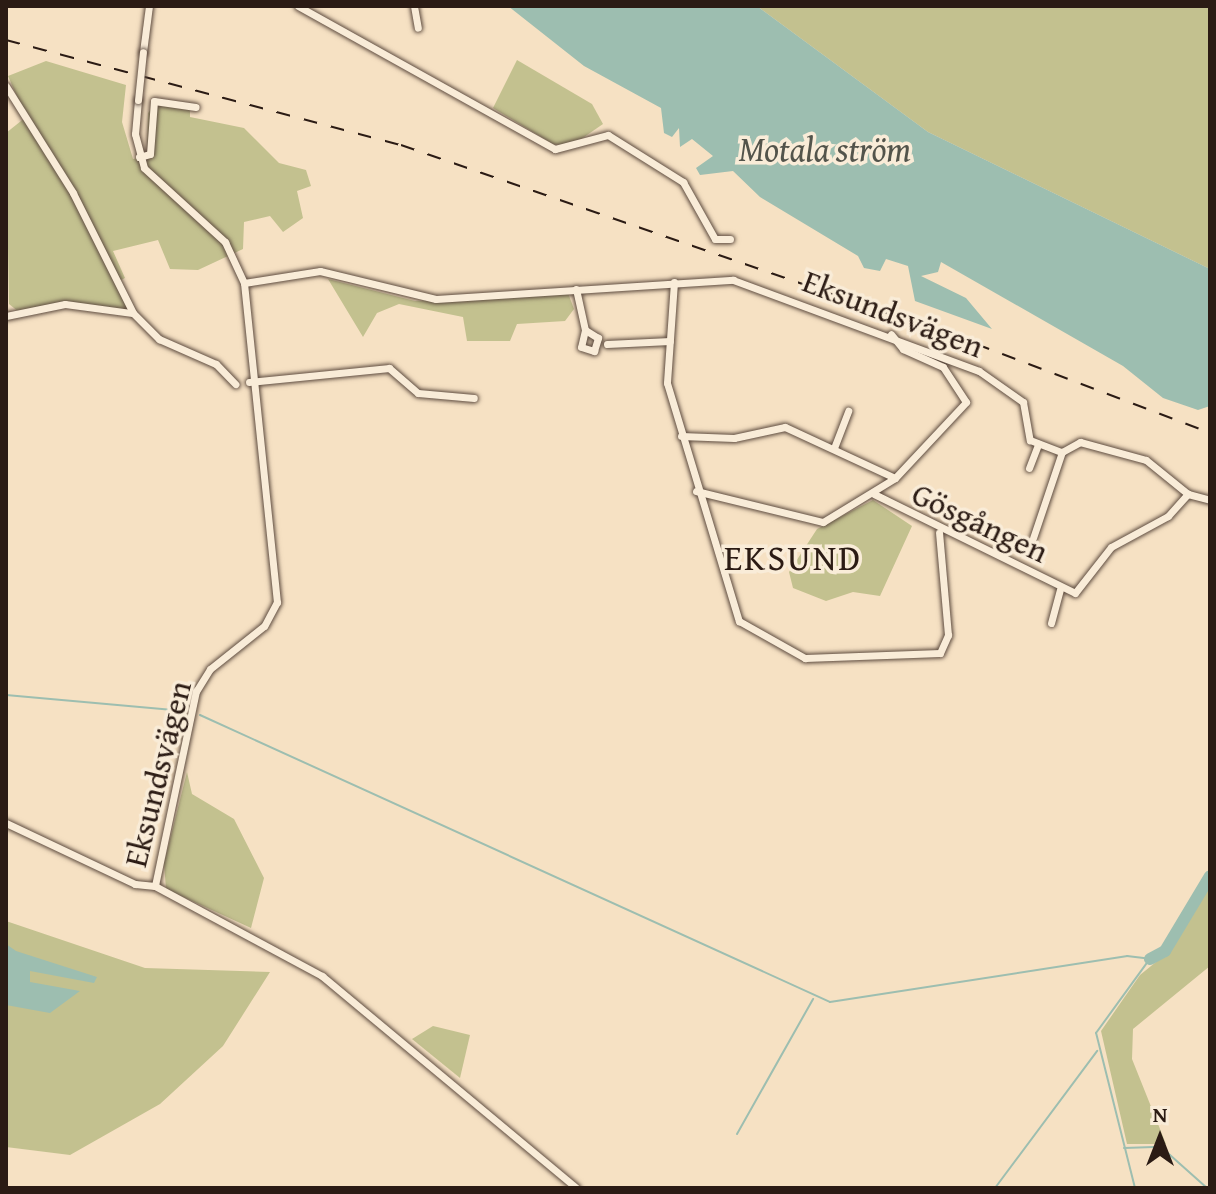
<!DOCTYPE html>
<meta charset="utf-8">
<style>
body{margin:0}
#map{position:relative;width:1216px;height:1194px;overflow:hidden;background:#f6e1c3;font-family:"Gentium Book Plus",serif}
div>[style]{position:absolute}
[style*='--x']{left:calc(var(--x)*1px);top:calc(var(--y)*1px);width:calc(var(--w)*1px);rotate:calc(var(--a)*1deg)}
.green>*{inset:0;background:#c3c18f}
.water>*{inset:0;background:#9dbeb0}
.stream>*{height:2px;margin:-1px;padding:0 1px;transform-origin:1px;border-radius:1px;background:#9dbeb0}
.river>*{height:12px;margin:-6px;padding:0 6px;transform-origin:6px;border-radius:6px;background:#9dbeb0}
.roads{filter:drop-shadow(0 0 2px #5e4c40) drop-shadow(0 0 2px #5e4c40)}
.minor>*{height:7px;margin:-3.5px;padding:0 3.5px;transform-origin:3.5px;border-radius:3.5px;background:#f9ecd8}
.rail>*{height:2px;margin-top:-1px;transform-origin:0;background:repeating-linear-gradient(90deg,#2b1b14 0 14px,transparent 0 28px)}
.bridges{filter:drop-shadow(0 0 2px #5e4c40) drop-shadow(0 0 2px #5e4c40)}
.minor-bridge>*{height:7px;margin:-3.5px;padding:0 3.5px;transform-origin:3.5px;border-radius:3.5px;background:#f9ecd8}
span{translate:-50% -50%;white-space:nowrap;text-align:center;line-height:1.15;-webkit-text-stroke:7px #f9ecd8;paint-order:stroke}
.street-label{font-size:32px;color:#2b1b14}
.water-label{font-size:34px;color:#53544b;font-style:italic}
.quarter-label{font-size:36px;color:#2b1b14;letter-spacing:2px}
.frame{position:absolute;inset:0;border:8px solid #2b1b14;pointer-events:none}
.north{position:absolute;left:1120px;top:1098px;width:80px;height:80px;-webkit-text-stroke:6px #f9ecd8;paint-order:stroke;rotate:0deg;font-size:22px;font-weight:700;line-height:32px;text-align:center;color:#2b1b14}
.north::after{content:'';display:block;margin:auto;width:28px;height:36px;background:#2b1b14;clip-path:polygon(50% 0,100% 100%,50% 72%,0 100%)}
</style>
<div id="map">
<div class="green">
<div style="clip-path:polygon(757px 6px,1210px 6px,1210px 269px,928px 132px)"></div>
<div style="clip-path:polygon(517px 60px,592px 104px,603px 124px,571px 146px,553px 144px,493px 108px)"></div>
<div style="clip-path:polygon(46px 61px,126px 85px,122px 122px,133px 159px,147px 156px,148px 113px,160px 99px,190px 105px,190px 117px,244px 128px,279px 163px,306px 170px,311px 186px,297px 191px,303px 218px,283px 232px,270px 216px,244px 222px,243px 249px,198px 270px,170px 269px,158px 240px,113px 251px,125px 278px,115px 283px,133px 313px,65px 304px,24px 316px,9px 304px,6px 133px,26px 117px,8px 76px)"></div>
<div style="clip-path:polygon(328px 279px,415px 301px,568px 293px,574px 309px,565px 321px,517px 324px,510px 341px,467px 341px,463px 317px,399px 304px,377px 313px,363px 337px)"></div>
<div style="clip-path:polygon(873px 500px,912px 526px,880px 596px,853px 592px,826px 601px,793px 588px,789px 572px,817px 529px)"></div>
<div style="clip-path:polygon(187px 772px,192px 794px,234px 819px,264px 878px,251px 928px,166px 889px,164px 863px)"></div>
<div style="clip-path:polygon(1210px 884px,1210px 966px,1133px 1029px,1132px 1059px,1166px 1144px,1127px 1144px,1101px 1031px,1140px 975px,1167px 953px)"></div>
<div style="clip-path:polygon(6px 921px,145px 968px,270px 972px,223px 1046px,160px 1104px,70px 1155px,6px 1147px)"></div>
<div style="clip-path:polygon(433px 1026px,470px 1035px,460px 1078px,412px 1039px)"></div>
</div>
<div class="water">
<div style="clip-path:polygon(508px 6px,757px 6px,928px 132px,1210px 269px,1210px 406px,1198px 410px,1163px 398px,1123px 366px,941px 262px,938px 272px,921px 276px,966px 298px,992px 329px,915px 301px,908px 266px,886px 259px,880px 271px,864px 268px,858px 256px,760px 197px,733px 171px,700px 175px,696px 168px,713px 156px,692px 139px,680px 147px,679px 128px,672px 137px,664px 133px,661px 108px,584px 66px)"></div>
<div style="clip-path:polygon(6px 944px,16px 951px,97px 977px,94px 983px,30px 971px,30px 982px,80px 991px,50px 1013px,6px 1005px)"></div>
</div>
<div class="stream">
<div style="--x:6;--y:695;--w:179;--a:5.1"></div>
<div style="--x:200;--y:715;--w:692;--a:24.49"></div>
<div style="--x:830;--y:1002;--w:301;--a:-8.8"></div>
<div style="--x:1127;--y:956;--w:23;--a:7"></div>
<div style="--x:737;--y:1134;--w:155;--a:-60.6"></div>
<div style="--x:1124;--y:1148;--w:37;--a:-2"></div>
<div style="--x:1161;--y:1147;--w:62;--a:41.7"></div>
<div style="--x:995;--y:1188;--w:171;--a:-53.3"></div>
<div style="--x:1135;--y:1188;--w:160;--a:-104.1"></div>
<div style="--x:1096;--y:1033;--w:90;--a:-54"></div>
</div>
<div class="river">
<div style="--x:1150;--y:959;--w:17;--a:-28"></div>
<div style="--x:1165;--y:951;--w:87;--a:-59"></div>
</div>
<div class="roads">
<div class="minor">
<div style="--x:298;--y:6;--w:294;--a:29.1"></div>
<div style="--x:555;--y:149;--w:55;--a:-14.8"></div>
<div style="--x:608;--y:135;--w:89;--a:32.1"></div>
<div style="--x:683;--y:182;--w:65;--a:60.7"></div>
<div style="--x:715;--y:239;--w:15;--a:0"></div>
<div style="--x:414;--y:6;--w:22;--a:80"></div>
<div style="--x:143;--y:52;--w:46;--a:-82.6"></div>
<div style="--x:6;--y:86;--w:126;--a:57.9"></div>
<div style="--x:73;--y:193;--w:134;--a:63.4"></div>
<div style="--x:133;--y:313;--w:37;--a:45"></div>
<div style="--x:159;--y:339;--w:62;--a:23.7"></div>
<div style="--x:216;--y:364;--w:28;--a:46"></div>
<div style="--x:138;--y:100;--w:34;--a:95"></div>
<div style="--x:135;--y:134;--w:35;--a:75"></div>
<div style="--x:144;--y:168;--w:110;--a:42.4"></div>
<div style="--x:225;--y:242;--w:45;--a:65.1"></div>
<div style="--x:244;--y:283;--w:321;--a:84.1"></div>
<div style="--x:277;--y:602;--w:27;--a:118"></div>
<div style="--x:264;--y:626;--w:69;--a:141.5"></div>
<div style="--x:210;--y:669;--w:26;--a:122"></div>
<div style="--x:196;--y:691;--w:199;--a:101.9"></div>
<div style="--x:155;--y:886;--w:190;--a:28.3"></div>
<div style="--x:322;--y:976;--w:331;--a:39.8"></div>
<div style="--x:139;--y:157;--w:11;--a:-15"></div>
<div style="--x:150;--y:154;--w:53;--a:-85.7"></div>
<div style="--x:154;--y:101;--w:42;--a:8.1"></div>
<div style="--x:674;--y:282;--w:101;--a:94"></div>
<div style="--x:667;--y:383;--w:249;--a:73.2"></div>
<div style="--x:739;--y:621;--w:76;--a:29.3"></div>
<div style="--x:805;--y:658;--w:135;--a:-2.1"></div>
<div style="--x:940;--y:653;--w:20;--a:-66"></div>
<div style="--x:948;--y:635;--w:103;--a:-95"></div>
<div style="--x:244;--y:283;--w:77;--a:-9"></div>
<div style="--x:320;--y:271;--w:119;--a:13.6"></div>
<div style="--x:436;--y:299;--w:298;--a:-3.7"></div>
<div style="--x:733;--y:280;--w:262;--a:20.3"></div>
<div style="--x:979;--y:371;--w:54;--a:35.2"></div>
<div style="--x:1023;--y:402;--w:39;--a:80"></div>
<div style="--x:1030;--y:440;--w:34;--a:21"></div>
<div style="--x:576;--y:289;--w:42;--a:77.6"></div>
<div style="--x:585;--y:330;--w:17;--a:103"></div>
<div style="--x:581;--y:347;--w:14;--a:17"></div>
<div style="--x:594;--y:351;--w:14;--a:-73"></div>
<div style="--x:598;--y:338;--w:15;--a:-148"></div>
<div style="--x:6;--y:316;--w:60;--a:-11.5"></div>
<div style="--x:65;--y:304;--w:68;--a:7.7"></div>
<div style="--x:607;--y:344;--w:63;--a:-2.7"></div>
<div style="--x:249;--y:382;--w:141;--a:-5.7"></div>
<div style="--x:389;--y:368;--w:38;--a:41"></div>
<div style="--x:418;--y:393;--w:56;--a:5.1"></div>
<div style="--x:681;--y:436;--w:53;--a:2.2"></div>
<div style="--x:734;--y:438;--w:52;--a:-12.2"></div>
<div style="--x:785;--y:427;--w:121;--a:24.9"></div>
<div style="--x:834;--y:448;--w:40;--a:-69"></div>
<div style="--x:1062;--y:452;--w:21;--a:-29"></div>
<div style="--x:1080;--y:442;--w:68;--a:15.3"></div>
<div style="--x:1146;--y:460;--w:54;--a:39"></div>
<div style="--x:1188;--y:494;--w:23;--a:15"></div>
<div style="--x:1029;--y:468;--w:26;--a:-69"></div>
<div style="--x:696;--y:491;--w:131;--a:13.7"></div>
<div style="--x:823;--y:522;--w:84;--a:-31.4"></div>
<div style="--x:895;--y:478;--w:104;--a:-46.9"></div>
<div style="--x:966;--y:402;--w:42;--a:-123.3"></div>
<div style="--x:943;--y:367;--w:44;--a:-155.8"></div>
<div style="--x:903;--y:349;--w:19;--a:-129"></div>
<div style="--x:874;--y:494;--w:224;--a:26.2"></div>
<div style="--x:1075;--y:593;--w:58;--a:-52"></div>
<div style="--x:1111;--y:547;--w:65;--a:-28.5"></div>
<div style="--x:1168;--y:516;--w:30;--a:-48"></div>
<div style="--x:1033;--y:538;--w:91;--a:-71.4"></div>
<div style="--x:1051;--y:623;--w:35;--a:-75"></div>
<div style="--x:6;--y:823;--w:143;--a:25.3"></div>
<div style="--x:135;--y:884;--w:20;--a:6"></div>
</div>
</div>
<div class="rail">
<div style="--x:6;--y:40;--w:409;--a:14.9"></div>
<div style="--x:401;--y:145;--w:608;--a:19.09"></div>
<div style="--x:976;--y:344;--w:250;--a:20.8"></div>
</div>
<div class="bridges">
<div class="minor-bridge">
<div style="--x:138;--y:100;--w:48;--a:-84.1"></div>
</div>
</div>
<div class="street-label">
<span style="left:893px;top:314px;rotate:21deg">Eksundsvägen</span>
<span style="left:980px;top:523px;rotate:25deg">Gösgången</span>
<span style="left:158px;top:774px;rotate:-76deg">Eksundsvägen</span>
</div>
<div class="water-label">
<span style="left:825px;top:149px">Motala ström</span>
</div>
<div class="quarter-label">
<span style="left:793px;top:557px">EKSUND</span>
</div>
<div class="frame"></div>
<div class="north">N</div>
</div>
